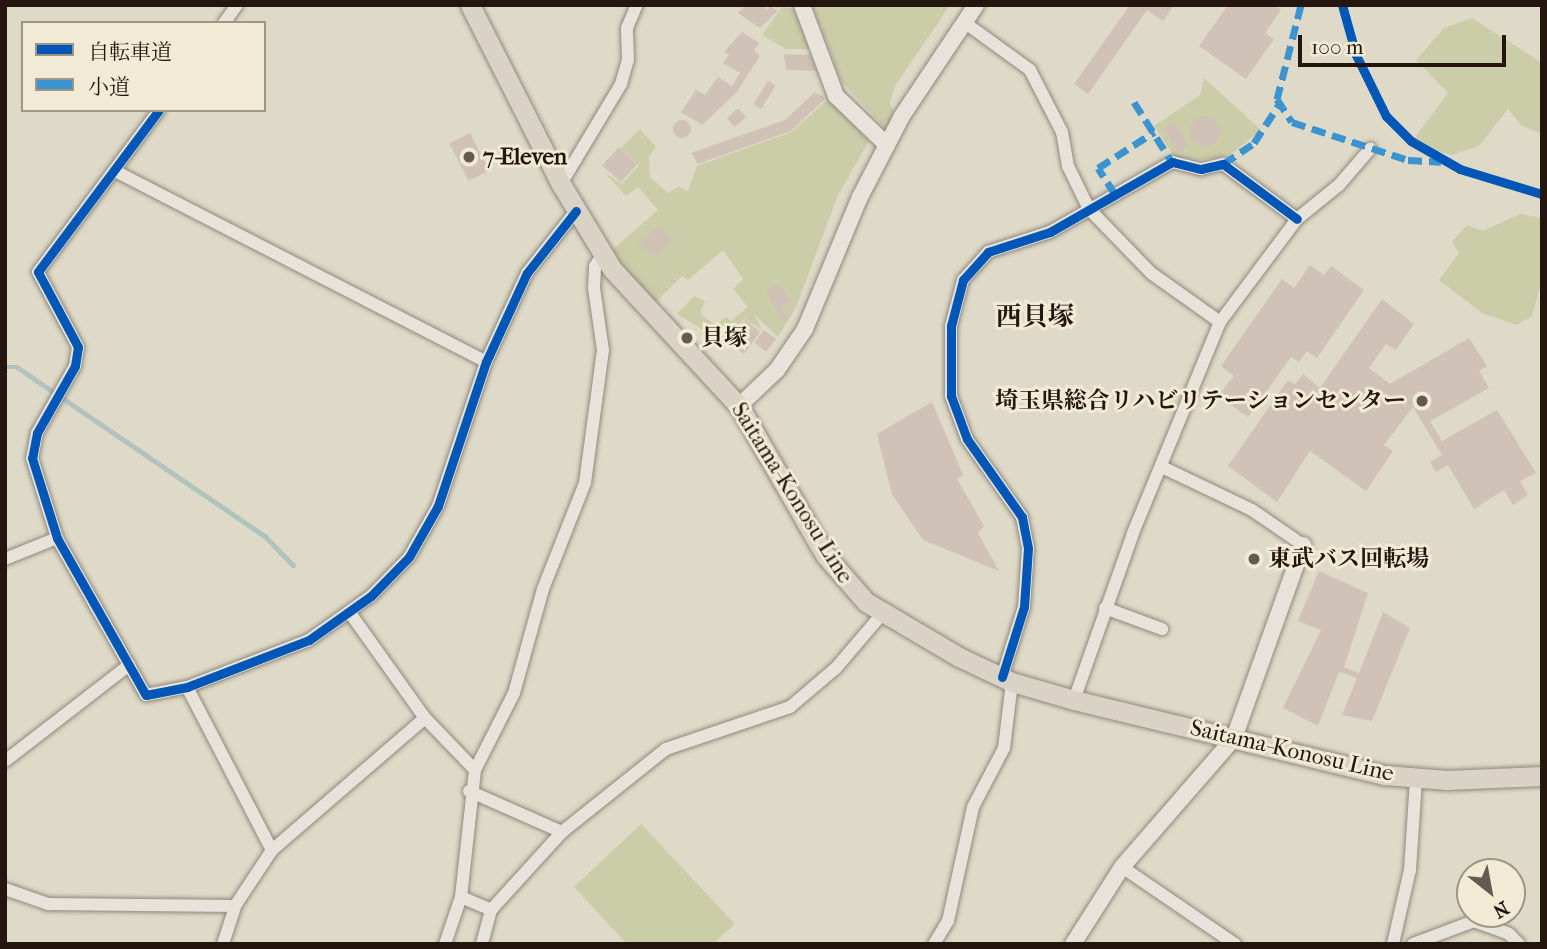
<!DOCTYPE html>
<meta charset="utf-8">
<style>
body{margin:0}
#map{position:relative;width:1547px;height:949px;overflow:hidden;background:#dfd9c7;font-family:"IM FELL French Canon","Noto Serif JP",serif}
div>[style]{position:absolute}
[style*='--x']{left:calc(var(--x)*1px);top:calc(var(--y)*1px);width:calc(var(--w)*1px);rotate:calc(var(--a)*1deg)}
.green>*{inset:0;background:#cbcca8}
.stream>*{height:4.5px;margin:-2.25px;padding:0 2.25px;transform-origin:2.25px;border-radius:2.25px;background:#b0c3bf}
.building>*{inset:0;background:#d0c2b6;transform-origin:0 0}
.round{border-radius:50%}
.roads{filter:drop-shadow(0 0 2px #8e897e) drop-shadow(0 0 2px #8e897e)}
.minor>*{height:12px;margin:-6px;padding:0 6px;transform-origin:6px;border-radius:6px;background:#e7e3da}
.tertiary>*{height:16px;margin:-8px;padding:0 8px;transform-origin:8px;border-radius:8px;background:#e7e3da}
.primary>*{height:19px;margin:-9.5px;padding:0 9.5px;transform-origin:9.5px;border-radius:9.5px;background:#dad3c5}
.quiet>*{height:7px;margin-top:-3.5px;transform-origin:0;background:repeating-linear-gradient(90deg,#3b93d2 0 14px,transparent 0 21px)}
.cycleway>*{height:9px;margin:-4.5px;padding:0 4.5px;transform-origin:4.5px;border-radius:4.5px;background:#0057b8}
.dots>*{width:19px;height:19px;translate:-50% -50%;box-sizing:border-box;border:4px solid #f1ead4;border-radius:50%}
span{translate:-50% -50%;white-space:nowrap;text-align:center;line-height:1.15;-webkit-text-stroke:6px #f1ead4;paint-order:stroke}
.poi-label{font-size:23px;color:#24160f;font-weight:700}
.left{translate:0 -50%;text-align:left}
.right{translate:-100% -50%;text-align:right}
.street-label{font-size:23px;color:#24160f}
.quarter-label{font-size:26px;color:#24160f;font-weight:700}
.frame{position:absolute;inset:0;border:7px solid #24160f;pointer-events:none}
.legend{position:absolute;left:21px;top:21px;width:245px;height:91px;box-sizing:border-box;background:#f1ead4;border:2px solid #9f9585;margin:0;padding:9px 12px;list-style:none;font-size:21px;color:#24160f}
.legend li{display:flex;align-items:center;gap:14px;height:35px}
.legend b{width:35px;border:2px solid #9f9585}
.north{position:absolute;left:1456px;top:858px;width:70px;height:70px;box-sizing:border-box;background:#f1ead4;border:2px solid #9f9585;border-radius:50%;rotate:149deg;font-size:19px;font-weight:700;line-height:28px;text-align:center;color:#24160f}
.north::after{content:'';display:block;margin:auto;width:24px;height:32px;background:#655a4f;clip-path:polygon(50% 0,100% 100%,50% 72%,0 100%)}
.scale{position:absolute;left:1298px;top:35px;width:208px;height:32px;box-sizing:border-box;border:4px solid #24160f;border-top:0;padding-left:9px;font-size:21px;line-height:24px;white-space:nowrap;color:#24160f;-webkit-text-stroke:5px #f1ead4;paint-order:stroke}
</style>
<div id="map">
<div class="green">
<div style="clip-path:polygon(813px 5px,950px 5px,895px 86px,890px 102px,895px 119px,885px 128px,841px 81px)"></div>
<div style="clip-path:polygon(782px 7px,794px 9px,809px 49px,786px 49px,762px 35px)"></div>
<div style="clip-path:polygon(1472px 18px,1542px 63px,1542px 134px,1522px 126px,1508px 109px,1479px 146px,1452px 155px,1410px 144px,1448px 93px,1416px 60px,1444px 28px)"></div>
<div style="clip-path:polygon(1204px 78px,1261px 130px,1230px 155px,1201px 160px,1174px 156px,1154px 126px,1200px 95px)"></div>
<div style="clip-path:polygon(829px 98px,869px 141px,838px 195px,796px 307px,778px 337px,754px 314px,762px 330px,744px 319px,723px 342px,677px 314px,694px 296px,705px 301px,700px 313px,714px 325px,727px 317px,731px 321px,748px 307px,733px 289px,743px 279px,723px 250px,688px 280px,682px 276px,655px 303px,611px 251px,658px 210px,638px 187px,626px 196px,604px 172px,622px 184px,639px 165px,621px 148px,640px 129px,656px 147px,649px 157px,650px 177px,668px 193px,678px 187px,688px 191px,697px 166px,792px 132px)"></div>
<div style="clip-path:polygon(1520px 214px,1542px 218px,1542px 280px,1532px 316px,1517px 325px,1482px 313px,1439px 280px,1459px 253px,1452px 242px,1467px 225px,1483px 231px)"></div>
<div style="clip-path:polygon(641px 824px,735px 924px,713px 944px,627px 944px,574px 887px)"></div>
</div>
<div class="stream">
<div style="--x:5;--y:367;--w:12;--a:0"></div>
<div style="--x:17;--y:367;--w:301;--a:34.3"></div>
<div style="--x:266;--y:537;--w:39;--a:46"></div>
</div>
<div class="building">
<div style="clip-path:polygon(746px 5px,765px 5px,766px 11px,770px 6px,778px 11px,760px 28px,738px 13px)"></div>
<div style="clip-path:polygon(1130px 5px,1174px 5px,1163px 21px,1147px 10px,1088px 94px,1074px 84px)"></div>
<div style="clip-path:polygon(1228px 5px,1274px 5px,1281px 10px,1265px 33px,1274px 39px,1246px 79px,1199px 46px)"></div>
<div style="clip-path:polygon(742px 32px,759px 43px,754px 51px,760px 56px,736px 93px,702px 125px,681px 112px,696px 90px,705px 95px,718px 77px,732px 86px,740px 73px,723px 63px,729px 55px,724px 52px)"></div>
<div style="clip-path:polygon(784px 54px,810px 55px,817px 71px,786px 70px)"></div>
<div style="left:768px;top:81px;width:9px;height:27px;rotate:32deg"></div>
<div style="clip-path:polygon(815px 92px,826px 98px,791px 131px,698px 164px,691px 153px,785px 120px)"></div>
<div style="left:738px;top:108px;width:12px;height:15px;rotate:48deg"></div>
<div class="round" style="left:1190px;top:116px;width:30px;height:30px"></div>
<div class="round" style="left:673px;top:120px;width:18px;height:18px"></div>
<div style="left:1174px;top:122px;width:27px;height:13px;rotate:57deg"></div>
<div style="left:470px;top:133px;width:42px;height:23px;rotate:63deg"></div>
<div style="left:619px;top:147px;width:25px;height:25px;rotate:42deg"></div>
<div style="clip-path:polygon(659px 226px,673px 240px,655px 258px,638px 244px)"></div>
<div style="clip-path:polygon(1310px 265px,1324px 275px,1331px 266px,1364px 290px,1317px 358px,1307px 351px,1299px 362px,1291px 357px,1248px 417px,1218px 396px,1234px 376px,1221px 366px,1282px 279px,1294px 288px)"></div>
<div style="clip-path:polygon(779px 283px,791px 301px,781px 307px,787px 317px,782px 321px,766px 292px)"></div>
<div style="clip-path:polygon(1382px 299px,1414px 324px,1396px 350px,1386px 344px,1369px 368px,1390px 384px,1469px 338px,1487px 366px,1479px 371px,1489px 388px,1430px 421px,1442px 441px,1497px 410px,1536px 473px,1520px 481px,1528px 495px,1513px 505px,1504px 490px,1474px 509px,1448px 465px,1436px 472px,1430px 462px,1442px 455px,1413px 407px,1384px 445px,1393px 451px,1366px 491px,1310px 451px,1277px 502px,1228px 466px,1288px 380px,1295px 385px,1303px 374px,1320px 388px)"></div>
<div style="clip-path:polygon(745px 320px,760px 332px,744px 354px,726px 341px)"></div>
<div style="left:764px;top:330px;width:15px;height:16px;rotate:37deg"></div>
<div style="clip-path:polygon(932px 402px,963px 475px,957px 479px,984px 526px,978px 533px,999px 571px,923px 540px,892px 494px,877px 434px)"></div>
<div style="clip-path:polygon(1319px 571px,1368px 593px,1344px 667px,1359px 673px,1383px 612px,1410px 628px,1372px 721px,1342px 715px,1357px 678px,1339px 672px,1318px 726px,1283px 708px,1321px 630px,1298px 621px)"></div>
</div>
<div class="roads">
<div class="minor">
<div style="--x:964;--y:22;--w:82;--a:36"></div>
<div style="--x:1030;--y:70;--w:70;--a:62.7"></div>
<div style="--x:1062;--y:132;--w:35;--a:80"></div>
<div style="--x:1068;--y:166;--w:48;--a:64"></div>
<div style="--x:1089;--y:209;--w:89;--a:45.9"></div>
<div style="--x:1151;--y:273;--w:85;--a:35.4"></div>
<div style="--x:224;--y:23;--w:22;--a:-54"></div>
<div style="--x:159;--y:110;--w:202;--a:126.8"></div>
<div style="--x:38;--y:272;--w:85;--a:61.9"></div>
<div style="--x:78;--y:347;--w:19;--a:99"></div>
<div style="--x:75;--y:366;--w:77;--a:119.6"></div>
<div style="--x:37;--y:433;--w:25;--a:101"></div>
<div style="--x:32;--y:458;--w:84;--a:72.6"></div>
<div style="--x:57;--y:538;--w:180;--a:60.5"></div>
<div style="--x:146;--y:695;--w:42;--a:-11"></div>
<div style="--x:187;--y:687;--w:131;--a:-21.1"></div>
<div style="--x:309;--y:640;--w:76;--a:-35.4"></div>
<div style="--x:371;--y:596;--w:54;--a:-45.7"></div>
<div style="--x:409;--y:557;--w:59;--a:-60.4"></div>
<div style="--x:438;--y:506;--w:152;--a:-71.6"></div>
<div style="--x:486;--y:362;--w:98;--a:-65.3"></div>
<div style="--x:527;--y:273;--w:79;--a:-51.7"></div>
<div style="--x:115;--y:171;--w:417;--a:27.2"></div>
<div style="--x:561;--y:184;--w:117;--a:-59"></div>
<div style="--x:621;--y:84;--w:25;--a:-74"></div>
<div style="--x:628;--y:60;--w:32;--a:-92"></div>
<div style="--x:627;--y:28;--w:25;--a:-67"></div>
<div style="--x:1162;--y:467;--w:100;--a:25.5"></div>
<div style="--x:1252;--y:510;--w:62;--a:34.5"></div>
<div style="--x:5;--y:559;--w:56;--a:-22"></div>
<div style="--x:1105;--y:608;--w:61;--a:20.2"></div>
<div style="--x:350;--y:613;--w:129;--a:54.5"></div>
<div style="--x:425;--y:718;--w:72;--a:46.1"></div>
<div style="--x:1002;--y:677;--w:73;--a:-72.6"></div>
<div style="--x:1024;--y:607;--w:59;--a:-86.1"></div>
<div style="--x:1028;--y:548;--w:32;--a:-101"></div>
<div style="--x:1022;--y:517;--w:95;--a:-125.2"></div>
<div style="--x:967;--y:439;--w:46;--a:-110.4"></div>
<div style="--x:951;--y:396;--w:70;--a:-90"></div>
<div style="--x:951;--y:326;--w:48;--a:-75.4"></div>
<div style="--x:963;--y:280;--w:38;--a:-48"></div>
<div style="--x:988;--y:252;--w:65;--a:-17.9"></div>
<div style="--x:1050;--y:232;--w:141;--a:-29.8"></div>
<div style="--x:1172;--y:162;--w:30;--a:14"></div>
<div style="--x:1201;--y:169;--w:23;--a:-13"></div>
<div style="--x:1223;--y:164;--w:92;--a:36.6"></div>
<div style="--x:187;--y:687;--w:184;--a:62.5"></div>
<div style="--x:1074;--y:700;--w:177;--a:-70.5"></div>
<div style="--x:1133;--y:533;--w:228;--a:-67.6"></div>
<div style="--x:1220;--y:322;--w:129;--a:-53.2"></div>
<div style="--x:1297;--y:219;--w:54;--a:-39"></div>
<div style="--x:1339;--y:185;--w:48;--a:-49.3"></div>
<div style="--x:5;--y:761;--w:157;--a:-37.7"></div>
<div style="--x:469;--y:791;--w:102;--a:23.8"></div>
<div style="--x:562;--y:832;--w:133;--a:-38.6"></div>
<div style="--x:666;--y:749;--w:131;--a:-18.7"></div>
<div style="--x:790;--y:707;--w:60;--a:-40.3"></div>
<div style="--x:836;--y:668;--w:71;--a:-49.6"></div>
<div style="--x:1122;--y:867;--w:137;--a:34.3"></div>
<div style="--x:5;--y:889;--w:46;--a:19.2"></div>
<div style="--x:48;--y:904;--w:187;--a:0.6"></div>
<div style="--x:461;--y:897;--w:33;--a:23"></div>
<div style="--x:491;--y:910;--w:35;--a:105"></div>
<div style="--x:491;--y:910;--w:105;--a:-47.7"></div>
<div style="--x:223;--y:944;--w:40;--a:-72"></div>
<div style="--x:235;--y:906;--w:67;--a:-56.5"></div>
<div style="--x:272;--y:850;--w:202;--a:-40.8"></div>
<div style="--x:445;--y:944;--w:50;--a:-71.2"></div>
<div style="--x:461;--y:897;--w:128;--a:-83.7"></div>
<div style="--x:475;--y:770;--w:86;--a:-63.1"></div>
<div style="--x:514;--y:693;--w:108;--a:-74.4"></div>
<div style="--x:543;--y:589;--w:114;--a:-68.4"></div>
<div style="--x:585;--y:483;--w:134;--a:-82.3"></div>
<div style="--x:603;--y:350;--w:63;--a:-98.3"></div>
<div style="--x:594;--y:288;--w:22;--a:-87"></div>
<div style="--x:595;--y:266;--w:14;--a:-56"></div>
<div style="--x:934;--y:944;--w:27;--a:-59"></div>
<div style="--x:948;--y:921;--w:117;--a:-77.6"></div>
<div style="--x:973;--y:807;--w:67;--a:-62.3"></div>
<div style="--x:1004;--y:748;--w:66;--a:-83.1"></div>
<div style="--x:1393;--y:944;--w:76;--a:-77.1"></div>
<div style="--x:1410;--y:870;--w:91;--a:-86.2"></div>
<div style="--x:1413;--y:944;--w:65;--a:-20.7"></div>
<div style="--x:1474;--y:921;--w:37;--a:20"></div>
<div style="--x:1509;--y:934;--w:14;--a:45"></div>
</div>
<div class="tertiary">
<div style="--x:802;--y:5;--w:97;--a:69.5"></div>
<div style="--x:836;--y:96;--w:71;--a:43.9"></div>
<div style="--x:739;--y:406;--w:52;--a:-43.5"></div>
<div style="--x:777;--y:370;--w:50;--a:-55.7"></div>
<div style="--x:805;--y:329;--w:143;--a:-67.4"></div>
<div style="--x:860;--y:197;--w:91;--a:-62.6"></div>
<div style="--x:902;--y:116;--w:133;--a:-56.3"></div>
<div style="--x:1073;--y:944;--w:91;--a:-57.5"></div>
<div style="--x:1122;--y:867;--w:171;--a:-49"></div>
<div style="--x:1234;--y:738;--w:205;--a:-70.3"></div>
</div>
<div class="primary">
<div style="--x:470;--y:5;--w:201;--a:63.1"></div>
<div style="--x:561;--y:184;--w:99;--a:59"></div>
<div style="--x:612;--y:269;--w:187;--a:47.2"></div>
<div style="--x:739;--y:406;--w:172;--a:60"></div>
<div style="--x:825;--y:555;--w:62;--a:48.9"></div>
<div style="--x:866;--y:602;--w:108;--a:30.6"></div>
<div style="--x:959;--y:657;--w:59;--a:25.3"></div>
<div style="--x:1012;--y:682;--w:65;--a:16.2"></div>
<div style="--x:1074;--y:700;--w:320;--a:13.6"></div>
<div style="--x:1385;--y:775;--w:62;--a:4.6"></div>
<div style="--x:1447;--y:780;--w:95;--a:-2.4"></div>
</div>
</div>
<div class="quiet">
<div style="--x:1301;--y:5;--w:97;--a:104.3"></div>
<div style="--x:1277;--y:99;--w:27;--a:57"></div>
<div style="--x:1292;--y:122;--w:122;--a:18.1"></div>
<div style="--x:1408;--y:160;--w:33;--a:3"></div>
<div style="--x:1134;--y:102;--w:71;--a:57.7"></div>
<div style="--x:1223;--y:164;--w:37;--a:-34"></div>
<div style="--x:1254;--y:143;--w:48;--a:-57"></div>
<div style="--x:1115;--y:194;--w:31;--a:-123"></div>
<div style="--x:1098;--y:168;--w:67;--a:-32.7"></div>
</div>
<div class="cycleway">
<div style="--x:1342;--y:5;--w:52;--a:74.4"></div>
<div style="--x:1356;--y:55;--w:68;--a:63.8"></div>
<div style="--x:1386;--y:116;--w:35;--a:45"></div>
<div style="--x:1411;--y:141;--w:56;--a:29.7"></div>
<div style="--x:1460;--y:169;--w:86;--a:17"></div>
<div style="--x:159;--y:110;--w:202;--a:126.8"></div>
<div style="--x:38;--y:272;--w:85;--a:61.9"></div>
<div style="--x:78;--y:347;--w:19;--a:99"></div>
<div style="--x:75;--y:366;--w:77;--a:119.6"></div>
<div style="--x:37;--y:433;--w:25;--a:101"></div>
<div style="--x:32;--y:458;--w:84;--a:72.6"></div>
<div style="--x:57;--y:538;--w:180;--a:60.5"></div>
<div style="--x:146;--y:695;--w:42;--a:-11"></div>
<div style="--x:187;--y:687;--w:131;--a:-21.1"></div>
<div style="--x:309;--y:640;--w:76;--a:-35.4"></div>
<div style="--x:371;--y:596;--w:54;--a:-45.7"></div>
<div style="--x:409;--y:557;--w:59;--a:-60.4"></div>
<div style="--x:438;--y:506;--w:152;--a:-71.6"></div>
<div style="--x:486;--y:362;--w:98;--a:-65.3"></div>
<div style="--x:527;--y:273;--w:79;--a:-51.7"></div>
<div style="--x:1002;--y:677;--w:73;--a:-72.6"></div>
<div style="--x:1024;--y:607;--w:59;--a:-86.1"></div>
<div style="--x:1028;--y:548;--w:32;--a:-101"></div>
<div style="--x:1022;--y:517;--w:95;--a:-125.2"></div>
<div style="--x:967;--y:439;--w:46;--a:-110.4"></div>
<div style="--x:951;--y:396;--w:70;--a:-90"></div>
<div style="--x:951;--y:326;--w:48;--a:-75.4"></div>
<div style="--x:963;--y:280;--w:38;--a:-48"></div>
<div style="--x:988;--y:252;--w:65;--a:-17.9"></div>
<div style="--x:1050;--y:232;--w:141;--a:-29.8"></div>
<div style="--x:1172;--y:162;--w:30;--a:14"></div>
<div style="--x:1201;--y:169;--w:23;--a:-13"></div>
<div style="--x:1223;--y:164;--w:92;--a:36.6"></div>
</div>
<div class="dots">
<div style="left:469px;top:157px;background:#655a4f"></div>
<div style="left:687px;top:338px;background:#655a4f"></div>
<div style="left:1422px;top:401px;background:#655a4f"></div>
<div style="left:1254px;top:559px;background:#655a4f"></div>
</div>
<div class="poi-label">
<span class="left" style="left:483px;top:157px">7-Eleven</span>
<span class="left" style="left:701px;top:338px">貝塚</span>
<span class="right" style="left:1406px;top:401px">埼玉県総合リハビリテーションセンター</span>
<span class="left" style="left:1268px;top:559px">東武バス回転場</span>
</div>
<div class="street-label">
<span style="left:792px;top:493px;rotate:58deg">Saitama-Konosu Line</span>
<span style="left:1292px;top:751px;rotate:13deg">Saitama-Konosu Line</span>
</div>
<div class="quarter-label">
<span style="left:1035px;top:317px">西貝塚</span>
</div>
<div class="frame"></div>
<ul class="legend">
<li><b style="height:9px;background:#0057b8"></b>自転車道</li>
<li><b style="height:9px;background:#3b93d2"></b>小道</li>
</ul>
<div class="north">N</div>
<div class="scale">100 m</div>
</div>
